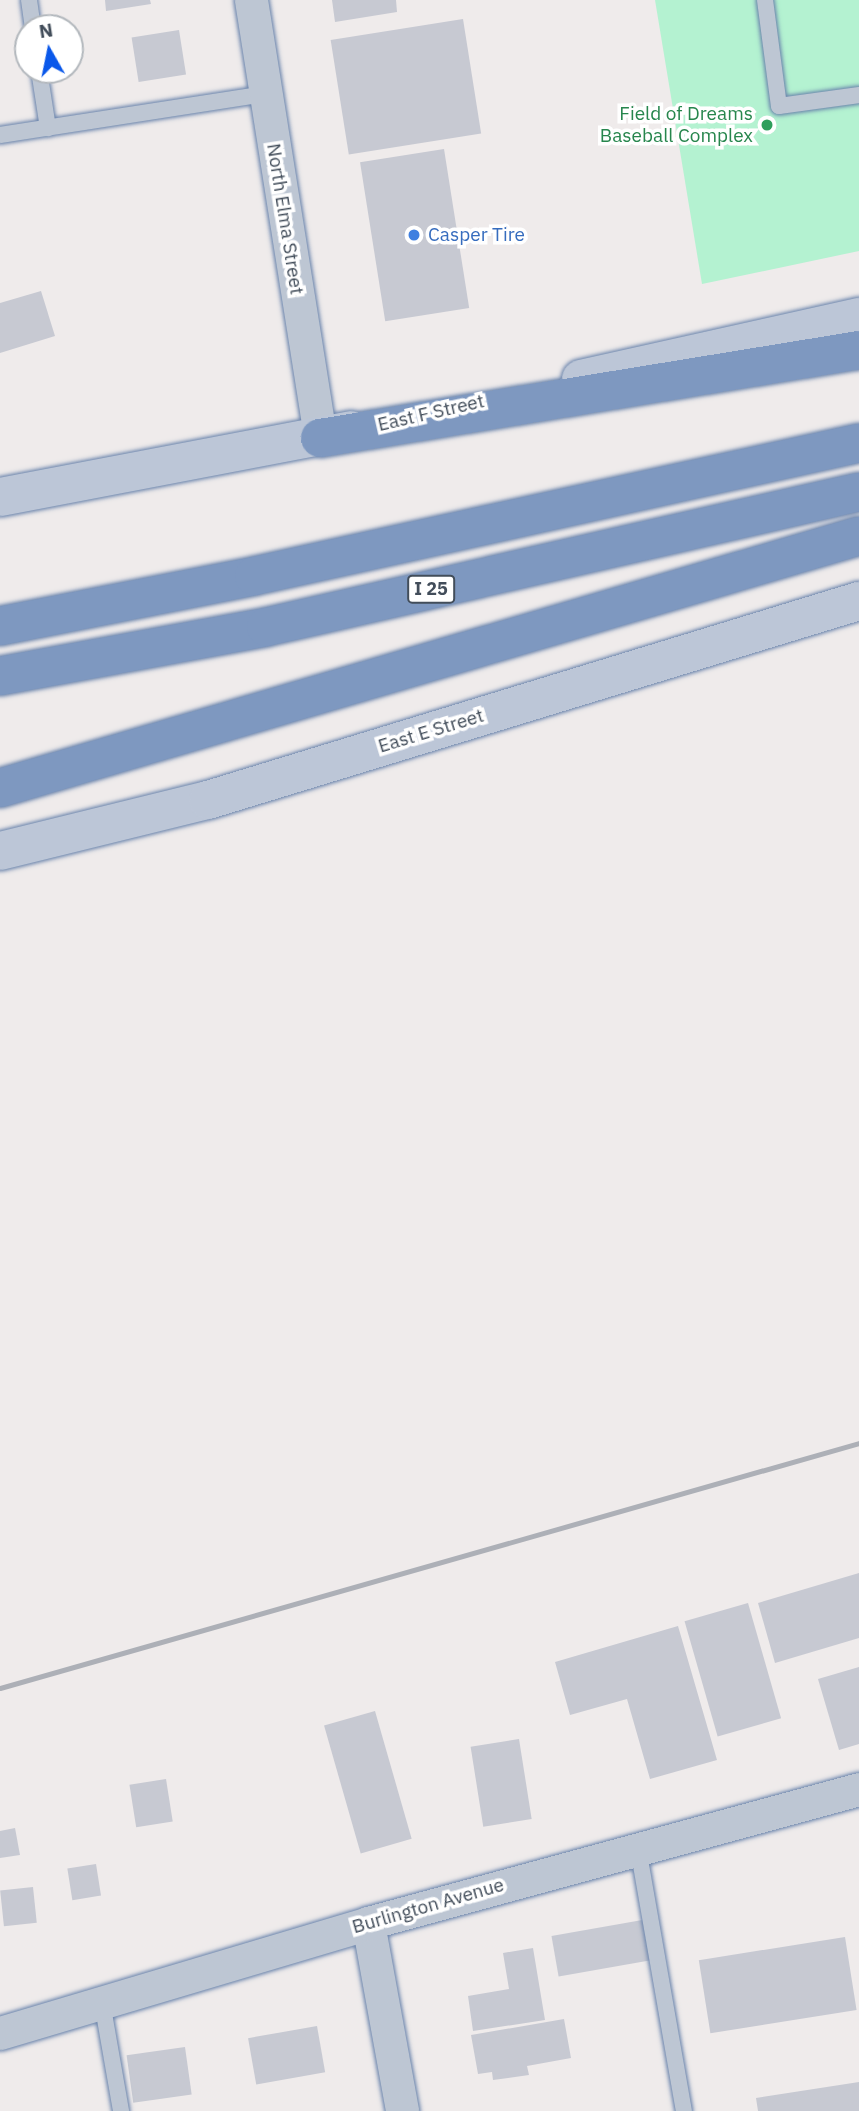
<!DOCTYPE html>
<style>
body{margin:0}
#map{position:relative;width:859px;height:2111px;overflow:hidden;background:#efebeb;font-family:"IBM Plex Sans",sans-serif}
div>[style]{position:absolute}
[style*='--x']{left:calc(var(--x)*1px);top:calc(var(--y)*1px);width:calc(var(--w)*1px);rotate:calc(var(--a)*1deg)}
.green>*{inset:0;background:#b4f2d1}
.building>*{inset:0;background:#c7c9d2;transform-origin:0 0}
.roads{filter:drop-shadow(0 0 2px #6983ab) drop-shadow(0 0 2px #6983ab)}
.service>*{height:16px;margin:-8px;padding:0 8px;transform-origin:8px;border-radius:8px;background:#bdc6d3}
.minor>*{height:33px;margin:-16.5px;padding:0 16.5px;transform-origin:16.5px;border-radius:16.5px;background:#bdc6d3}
.secondary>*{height:38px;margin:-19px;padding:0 19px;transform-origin:19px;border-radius:19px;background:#bcc6d7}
.motorway>*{height:38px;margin:-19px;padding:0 19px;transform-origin:19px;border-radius:19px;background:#7e98c0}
.rail>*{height:5px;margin:-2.5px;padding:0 2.5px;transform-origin:2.5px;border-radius:2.5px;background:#adb0b7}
.dots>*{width:19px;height:19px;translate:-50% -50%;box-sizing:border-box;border:4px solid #fff;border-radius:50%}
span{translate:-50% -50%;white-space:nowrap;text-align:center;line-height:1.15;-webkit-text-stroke:7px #fff;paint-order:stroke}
.shield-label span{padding:2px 5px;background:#fff;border:2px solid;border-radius:5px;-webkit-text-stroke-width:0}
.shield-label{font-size:18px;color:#424d5a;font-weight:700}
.leisure-label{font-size:19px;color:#27864d}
.right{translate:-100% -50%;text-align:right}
.street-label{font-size:19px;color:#424d5a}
.shop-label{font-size:19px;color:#366cbe}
.left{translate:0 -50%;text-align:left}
.north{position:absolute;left:14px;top:14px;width:70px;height:70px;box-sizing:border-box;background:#fff;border:2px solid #b3b8bd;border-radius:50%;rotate:351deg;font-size:19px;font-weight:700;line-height:28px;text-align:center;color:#424d5a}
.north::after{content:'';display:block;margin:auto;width:24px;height:32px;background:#0a58ea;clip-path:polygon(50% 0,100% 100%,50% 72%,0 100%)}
</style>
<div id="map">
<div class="green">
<div style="clip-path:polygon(655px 0,859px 0,859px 251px,702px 284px)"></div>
</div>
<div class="building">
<div style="clip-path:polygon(105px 0,150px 0,151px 4px,106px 11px)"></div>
<div style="clip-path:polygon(332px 0,396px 0,397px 12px,335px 22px)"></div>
<div style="left:463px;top:19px;width:116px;height:134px;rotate:81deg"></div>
<div style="left:179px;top:30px;width:45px;height:48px;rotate:81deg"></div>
<div style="left:444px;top:149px;width:161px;height:85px;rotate:81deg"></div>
<div style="clip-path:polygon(41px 291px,55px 336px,0 353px,0 303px)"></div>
<div style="clip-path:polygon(859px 1573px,859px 1638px,775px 1663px,758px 1603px)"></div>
<div style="left:748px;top:1603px;width:120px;height:66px;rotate:74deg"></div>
<div style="clip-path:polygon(678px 1626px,717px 1760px,650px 1779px,627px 1699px,570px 1715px,555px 1662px)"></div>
<div style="clip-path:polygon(859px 1667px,859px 1744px,839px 1750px,818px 1679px)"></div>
<div style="left:375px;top:1711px;width:133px;height:53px;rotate:74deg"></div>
<div style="left:519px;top:1739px;width:81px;height:49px;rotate:81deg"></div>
<div style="left:166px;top:1779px;width:43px;height:37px;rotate:81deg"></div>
<div style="clip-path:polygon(15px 1828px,20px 1855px,0 1858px,0 1831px)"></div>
<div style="left:96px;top:1864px;width:32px;height:29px;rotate:81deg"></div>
<div style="left:33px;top:1887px;width:36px;height:33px;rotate:84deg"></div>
<div style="left:648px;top:1919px;width:41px;height:98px;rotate:80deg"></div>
<div style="left:845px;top:1937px;width:74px;height:148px;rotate:81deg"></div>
<div style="clip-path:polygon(533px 1948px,545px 2020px,473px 2031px,468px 1996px,509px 1989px,503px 1953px)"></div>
<div style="clip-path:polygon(564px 2019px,571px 2058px,527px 2066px,529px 2075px,493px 2080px,492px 2072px,478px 2074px,471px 2035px)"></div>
<div style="left:317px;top:2026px;width:47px;height:70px;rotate:80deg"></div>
<div style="left:185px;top:2047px;width:48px;height:59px;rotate:82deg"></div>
<div style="clip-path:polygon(859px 2082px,859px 2111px,758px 2111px,756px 2098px)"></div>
</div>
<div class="roads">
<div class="service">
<div style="--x:29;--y:0;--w:28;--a:82"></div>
<div style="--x:765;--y:0;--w:107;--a:82.5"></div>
<div style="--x:779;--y:106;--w:81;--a:-7.8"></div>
<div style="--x:39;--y:70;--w:59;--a:81.2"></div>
<div style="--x:0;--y:135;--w:269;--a:-8.8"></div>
<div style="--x:638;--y:1848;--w:267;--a:80.1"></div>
<div style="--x:102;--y:2002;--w:111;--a:80.1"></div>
</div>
<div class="minor">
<div style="--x:251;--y:0;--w:443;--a:81"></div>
<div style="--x:368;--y:1923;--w:191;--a:79.7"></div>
<div style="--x:0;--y:2033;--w:384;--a:-16.6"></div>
<div style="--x:368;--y:1923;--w:509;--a:-15.26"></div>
</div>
<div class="secondary">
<div style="--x:581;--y:379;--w:285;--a:-12.6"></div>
<div style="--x:0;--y:497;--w:357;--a:-10.8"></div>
<div style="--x:0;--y:851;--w:214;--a:-13.8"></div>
<div style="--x:208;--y:800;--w:681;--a:-17"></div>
</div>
<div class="motorway">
<div style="--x:320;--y:438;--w:546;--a:-9.27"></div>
<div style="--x:0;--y:626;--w:259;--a:-11.1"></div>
<div style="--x:254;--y:576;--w:619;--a:-12.4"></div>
<div style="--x:0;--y:676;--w:270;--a:-10.4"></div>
<div style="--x:266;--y:627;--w:608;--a:-12.83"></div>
<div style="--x:0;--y:788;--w:895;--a:-16.35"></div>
</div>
</div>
<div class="rail">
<div style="--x:0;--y:1688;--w:893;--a:-15.92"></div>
</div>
<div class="dots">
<div style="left:767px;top:125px;background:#2e9e5b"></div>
<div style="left:414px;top:235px;background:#3f7fe0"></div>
</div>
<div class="shield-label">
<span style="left:431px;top:589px">I 25</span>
</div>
<div class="leisure-label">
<span class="right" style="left:753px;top:125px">Field of Dreams<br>Baseball Complex</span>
</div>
<div class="street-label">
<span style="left:285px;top:219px;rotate:81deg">North Elma Street</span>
<span style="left:431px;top:413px;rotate:-13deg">East F Street</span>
<span style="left:431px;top:731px;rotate:-17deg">East E Street</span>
<span style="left:428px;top:1906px;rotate:-16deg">Burlington Avenue</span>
</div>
<div class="shop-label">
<span class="left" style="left:428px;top:235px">Casper Tire</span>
</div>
<div class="north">N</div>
</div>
